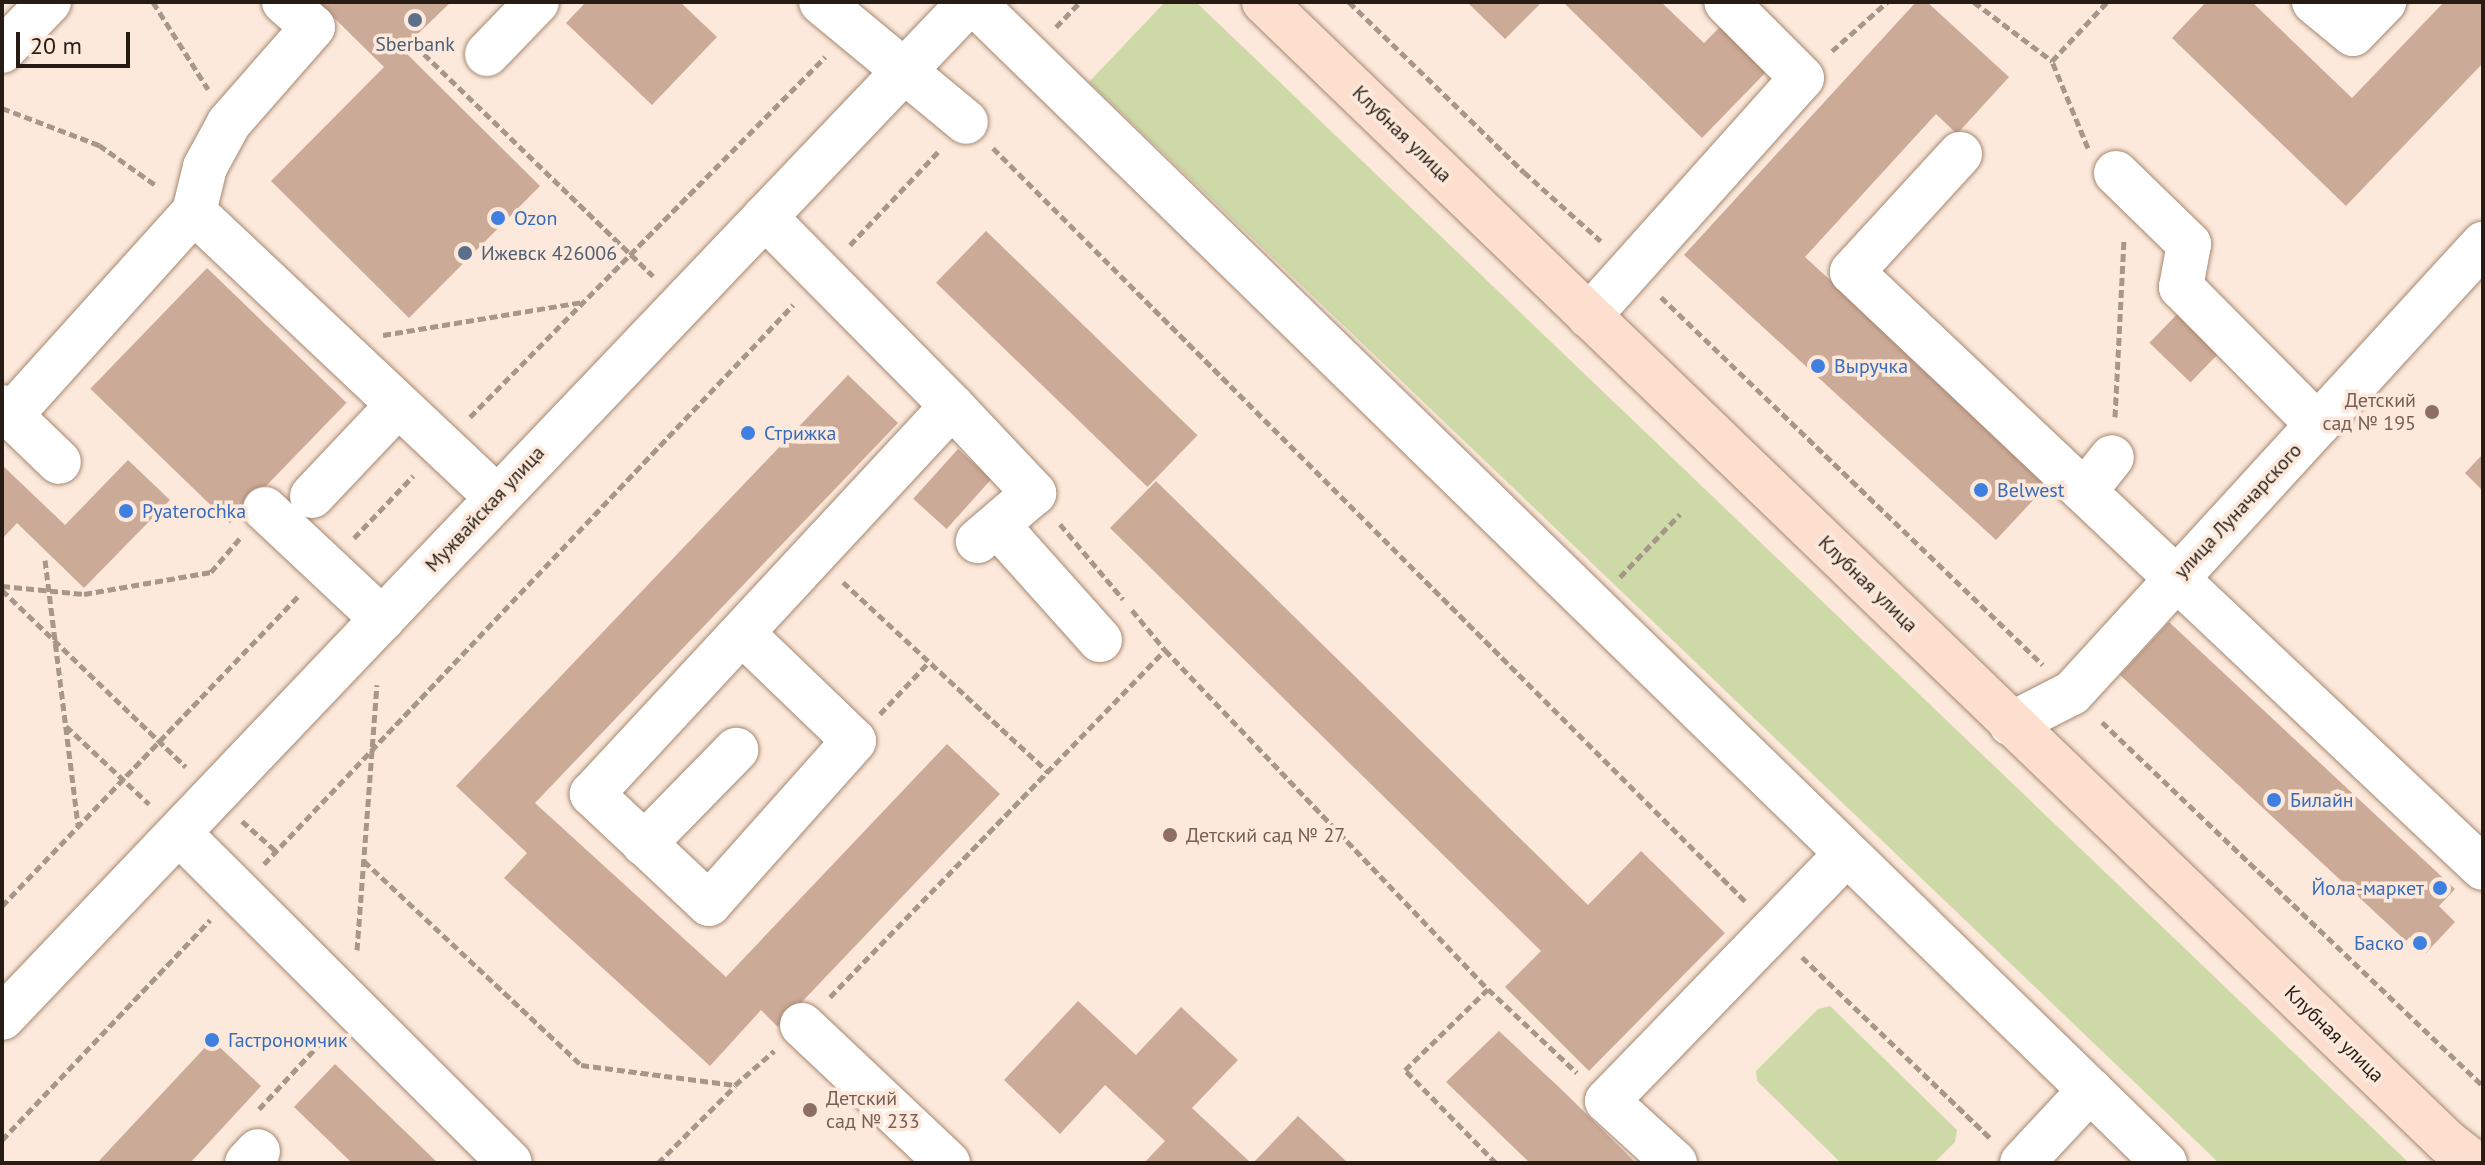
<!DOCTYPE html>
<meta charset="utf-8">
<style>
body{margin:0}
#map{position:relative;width:2485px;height:1165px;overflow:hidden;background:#fce9db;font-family:"PT Sans",sans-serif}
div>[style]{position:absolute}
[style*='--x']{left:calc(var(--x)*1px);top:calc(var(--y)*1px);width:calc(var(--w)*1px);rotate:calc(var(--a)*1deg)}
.green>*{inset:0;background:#ced9a8}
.building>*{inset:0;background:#ccaa98;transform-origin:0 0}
.path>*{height:5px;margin-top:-2.5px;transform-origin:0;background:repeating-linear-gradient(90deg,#a7978b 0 8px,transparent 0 12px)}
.roads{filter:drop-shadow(0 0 2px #a58872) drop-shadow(0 0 2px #a58872)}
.minor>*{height:44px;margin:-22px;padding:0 22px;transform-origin:22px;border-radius:22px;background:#fff}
.major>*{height:44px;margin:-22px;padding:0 22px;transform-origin:22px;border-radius:22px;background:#fddfd0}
.dots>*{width:22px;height:22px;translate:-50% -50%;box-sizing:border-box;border:4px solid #fce9db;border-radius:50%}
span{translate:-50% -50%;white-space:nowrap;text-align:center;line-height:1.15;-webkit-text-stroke:7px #fce9db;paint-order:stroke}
.service-label{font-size:20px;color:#4e5e75}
.left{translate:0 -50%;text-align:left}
.street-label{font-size:20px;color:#271c13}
.shop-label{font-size:20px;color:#366cbe}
.right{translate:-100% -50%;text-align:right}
.education-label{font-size:20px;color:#785e54}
.frame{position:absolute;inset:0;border:4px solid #271c13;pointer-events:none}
.scale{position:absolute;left:16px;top:32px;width:114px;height:36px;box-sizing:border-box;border:4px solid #271c13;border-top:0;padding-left:10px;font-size:24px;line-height:28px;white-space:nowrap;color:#271c13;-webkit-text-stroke:6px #fce9db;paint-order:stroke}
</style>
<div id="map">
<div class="green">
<div style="clip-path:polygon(1165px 2px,1196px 2px,2409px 1163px,2219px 1163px,1089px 82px)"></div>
<div style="clip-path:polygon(1830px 1006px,1957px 1130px,1955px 1142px,1934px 1163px,1841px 1163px,1757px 1081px,1756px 1071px,1818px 1009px)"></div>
</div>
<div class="building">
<div style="clip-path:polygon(318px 2px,451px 2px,402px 49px,540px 186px,409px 318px,271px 181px,384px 67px)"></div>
<div style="clip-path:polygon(586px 2px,680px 2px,717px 37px,652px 105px,566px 23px)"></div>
<div style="clip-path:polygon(1467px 2px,1542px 2px,1505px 39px)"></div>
<div style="clip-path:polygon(1563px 2px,1661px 2px,1704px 43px,1721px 26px,1767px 71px,1702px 138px)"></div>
<div style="clip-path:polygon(1916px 2px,1927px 2px,2009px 77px,1957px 134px,1936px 114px,1805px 257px,2050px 482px,1996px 540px,1684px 255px)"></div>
<div style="clip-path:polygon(2206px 2px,2252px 2px,2352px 98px,2444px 2px,2483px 2px,2483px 63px,2346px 206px,2172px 38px)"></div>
<div style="left:986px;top:231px;width:294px;height:72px;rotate:44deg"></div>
<div style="left:207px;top:268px;width:194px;height:168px;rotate:44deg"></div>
<div style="left:2187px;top:304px;width:57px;height:54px;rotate:44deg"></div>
<div style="clip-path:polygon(848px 375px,898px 423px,535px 803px,726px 977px,947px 744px,1000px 794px,778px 1027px,761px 1010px,710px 1066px,504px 878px,527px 853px,456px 786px)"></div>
<div style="left:958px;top:449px;width:45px;height:67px;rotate:42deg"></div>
<div style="clip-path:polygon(2483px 454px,2483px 491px,2465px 473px)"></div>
<div style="clip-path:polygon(128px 460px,170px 500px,84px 588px,17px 523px,2px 539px,2px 465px,65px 525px)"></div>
<div style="clip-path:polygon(1156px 481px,1588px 905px,1641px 851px,1725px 933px,1589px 1071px,1505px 987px,1541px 951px,1110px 528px)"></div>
<div style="clip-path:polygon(2169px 622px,2455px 889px,2439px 906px,2455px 922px,2426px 953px,2410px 937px,2406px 941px,2120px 675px)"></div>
<div style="clip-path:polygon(1078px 1001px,1136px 1055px,1181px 1007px,1238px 1060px,1192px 1108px,1251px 1163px,1144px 1163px,1165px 1141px,1105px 1085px,1060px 1134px,1004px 1080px)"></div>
<div style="clip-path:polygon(1499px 1031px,1561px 1089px,1636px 1163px,1530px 1163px,1446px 1082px)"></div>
<div style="clip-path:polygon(212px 1040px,261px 1086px,190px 1163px,97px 1163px)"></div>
<div style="clip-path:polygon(335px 1064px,438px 1163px,352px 1163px,294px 1107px)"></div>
<div style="clip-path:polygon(1298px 1116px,1348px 1163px,1253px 1163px)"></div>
</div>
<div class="path">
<div style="--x:153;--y:2;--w:103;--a:57.7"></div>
<div style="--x:1349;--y:2;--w:244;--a:44.2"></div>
<div style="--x:1524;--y:172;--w:103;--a:41.9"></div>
<div style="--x:1974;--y:2;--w:98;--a:37.1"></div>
<div style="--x:1056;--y:27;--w:35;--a:-46"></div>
<div style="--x:1832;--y:51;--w:74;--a:-41.7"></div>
<div style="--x:424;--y:54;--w:319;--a:44.1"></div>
<div style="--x:2;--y:108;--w:104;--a:20.9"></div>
<div style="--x:99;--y:145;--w:71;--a:35.3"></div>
<div style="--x:993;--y:148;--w:1066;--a:45.04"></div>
<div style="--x:2088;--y:148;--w:94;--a:-112.5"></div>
<div style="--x:2052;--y:61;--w:81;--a:-47"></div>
<div style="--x:850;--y:245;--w:129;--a:-46.6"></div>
<div style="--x:1661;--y:297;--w:530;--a:43.93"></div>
<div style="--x:383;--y:335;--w:203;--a:-9.4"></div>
<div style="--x:470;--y:417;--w:506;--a:-45.4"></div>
<div style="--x:2115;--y:417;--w:178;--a:-87.1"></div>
<div style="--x:1060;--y:524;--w:98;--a:50"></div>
<div style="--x:354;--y:538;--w:86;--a:-46.4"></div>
<div style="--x:45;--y:560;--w:267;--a:82.9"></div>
<div style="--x:1620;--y:577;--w:87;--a:-46.4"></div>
<div style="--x:843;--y:582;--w:280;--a:42.8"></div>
<div style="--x:2;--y:586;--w:82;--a:5.6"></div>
<div style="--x:84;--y:594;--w:129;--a:-9.8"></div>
<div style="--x:211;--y:572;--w:45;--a:-49.5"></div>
<div style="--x:2;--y:590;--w:255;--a:43.9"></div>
<div style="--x:1132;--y:610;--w:52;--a:50.5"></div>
<div style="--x:1165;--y:650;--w:468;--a:46.4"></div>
<div style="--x:880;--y:714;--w:71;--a:-46.7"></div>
<div style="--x:2102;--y:722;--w:527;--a:43.69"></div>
<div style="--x:66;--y:726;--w:114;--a:43.2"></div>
<div style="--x:242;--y:821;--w:45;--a:41.4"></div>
<div style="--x:364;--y:861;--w:298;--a:43.2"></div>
<div style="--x:581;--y:1065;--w:155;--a:7.4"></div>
<div style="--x:735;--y:1085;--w:52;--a:-41.1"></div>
<div style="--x:264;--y:864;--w:770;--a:-46.58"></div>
<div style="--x:2;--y:906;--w:431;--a:-46.3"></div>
<div style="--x:357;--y:950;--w:266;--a:-85.7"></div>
<div style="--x:1802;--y:957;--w:262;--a:43.9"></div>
<div style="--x:830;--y:997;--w:482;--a:-46"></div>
<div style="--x:259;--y:1109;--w:97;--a:-47.1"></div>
<div style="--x:2;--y:1140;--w:303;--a:-46.6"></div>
<div style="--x:658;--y:1163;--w:109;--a:-45"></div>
<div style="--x:1496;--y:1163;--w:130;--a:-134.4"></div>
<div style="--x:1405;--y:1070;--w:116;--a:-44.3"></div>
<div style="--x:1488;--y:989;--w:122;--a:43.3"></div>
</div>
<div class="roads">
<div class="minor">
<div style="--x:284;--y:2;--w:38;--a:41"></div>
<div style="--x:313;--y:27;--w:128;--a:131.2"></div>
<div style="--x:229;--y:123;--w:50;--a:118.6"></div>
<div style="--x:205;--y:167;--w:46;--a:103.7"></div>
<div style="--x:194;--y:212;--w:415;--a:43.3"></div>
<div style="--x:821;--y:2;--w:188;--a:39.6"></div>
<div style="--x:973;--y:2;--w:1664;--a:44.25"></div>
<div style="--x:2314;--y:2;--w:50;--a:39.4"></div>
<div style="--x:2353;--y:34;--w:45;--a:-45.9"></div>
<div style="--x:2;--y:51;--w:68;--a:-46.2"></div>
<div style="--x:487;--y:54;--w:72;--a:-46.1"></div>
<div style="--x:1960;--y:154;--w:160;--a:132.5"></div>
<div style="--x:1852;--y:272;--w:868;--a:43.37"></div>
<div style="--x:2116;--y:173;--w:102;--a:44.2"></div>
<div style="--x:2189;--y:244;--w:44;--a:100.5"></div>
<div style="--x:2181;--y:287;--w:194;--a:45.2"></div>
<div style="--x:1589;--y:316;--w:319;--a:-48.2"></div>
<div style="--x:1802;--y:78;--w:107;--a:-135"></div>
<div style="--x:952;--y:406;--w:120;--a:46.7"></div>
<div style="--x:1034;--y:493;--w:74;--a:139.4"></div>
<div style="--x:2;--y:407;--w:79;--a:44"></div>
<div style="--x:10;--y:416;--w:275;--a:-48"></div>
<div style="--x:2085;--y:491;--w:43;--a:-51.5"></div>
<div style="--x:312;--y:496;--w:125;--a:-46.6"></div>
<div style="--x:265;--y:509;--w:161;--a:43.2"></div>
<div style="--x:998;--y:526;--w:153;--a:48.2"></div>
<div style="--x:743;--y:634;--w:154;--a:43.9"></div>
<div style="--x:854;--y:741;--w:218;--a:131.7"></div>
<div style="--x:709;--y:904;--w:161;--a:-136.8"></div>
<div style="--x:592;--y:794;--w:529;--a:-47.14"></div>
<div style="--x:952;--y:406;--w:266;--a:-134.7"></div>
<div style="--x:2011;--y:724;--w:68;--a:-26.9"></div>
<div style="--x:2072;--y:693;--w:609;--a:-47.53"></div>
<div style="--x:179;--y:833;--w:467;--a:44.9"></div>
<div style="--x:644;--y:844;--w:132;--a:-45.6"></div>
<div style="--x:2;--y:1018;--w:1403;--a:-46.39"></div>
<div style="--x:802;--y:1025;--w:201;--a:43.4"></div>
<div style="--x:247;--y:1163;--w:16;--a:-47"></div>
<div style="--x:1675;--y:1163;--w:92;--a:-137.6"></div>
<div style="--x:1607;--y:1101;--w:342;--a:-45.9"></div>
<div style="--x:2022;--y:1163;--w:100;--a:-47"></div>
</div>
<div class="major">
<div style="--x:1264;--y:2;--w:1643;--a:43.94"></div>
<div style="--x:2447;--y:1142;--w:34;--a:38"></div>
</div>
</div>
<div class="dots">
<div style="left:415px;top:20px;background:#5c6f8a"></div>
<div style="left:498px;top:218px;background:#3f7fe0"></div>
<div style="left:465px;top:253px;background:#5c6f8a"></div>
<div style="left:1818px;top:366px;background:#3f7fe0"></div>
<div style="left:2432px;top:412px;background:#8d6e63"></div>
<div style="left:748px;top:433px;background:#3f7fe0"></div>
<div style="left:1981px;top:490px;background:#3f7fe0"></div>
<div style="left:126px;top:511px;background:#3f7fe0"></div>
<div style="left:2274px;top:800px;background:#3f7fe0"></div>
<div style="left:1170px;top:835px;background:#8d6e63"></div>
<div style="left:2440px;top:888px;background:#3f7fe0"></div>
<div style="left:2420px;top:943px;background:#3f7fe0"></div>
<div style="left:212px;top:1040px;background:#3f7fe0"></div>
<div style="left:810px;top:1110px;background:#8d6e63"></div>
</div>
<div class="service-label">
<span style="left:415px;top:44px">Sberbank</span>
<span class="left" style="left:481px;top:253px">Ижевск 426006</span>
</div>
<div class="street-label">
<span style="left:1402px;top:134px;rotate:44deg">Клубная улица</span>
<span style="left:485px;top:509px;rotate:-47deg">Мужвайская улица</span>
<span style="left:2238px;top:511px;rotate:-47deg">улица Луначарского</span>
<span style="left:1868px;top:584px;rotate:44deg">Клубная улица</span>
<span style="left:2334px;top:1034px;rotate:44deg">Клубная улица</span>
</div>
<div class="shop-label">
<span class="left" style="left:514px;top:218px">Ozon</span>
<span class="left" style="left:1834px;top:366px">Выручка</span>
<span class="left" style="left:764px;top:433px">Стрижка</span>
<span class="left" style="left:1997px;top:490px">Belwest</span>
<span class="left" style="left:142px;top:511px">Pyaterochka</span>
<span class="left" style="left:2290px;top:800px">Билайн</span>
<span class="right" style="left:2424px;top:888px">Йола-маркет</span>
<span class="right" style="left:2404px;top:943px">Баско</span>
<span class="left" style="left:228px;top:1040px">Гастрономчик</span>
</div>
<div class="education-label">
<span class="right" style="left:2416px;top:412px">Детский<br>сад № 195</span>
<span class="left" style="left:1186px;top:835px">Детский сад № 27</span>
<span class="left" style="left:826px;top:1110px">Детский<br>сад № 233</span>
</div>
<div class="frame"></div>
<div class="scale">20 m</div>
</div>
